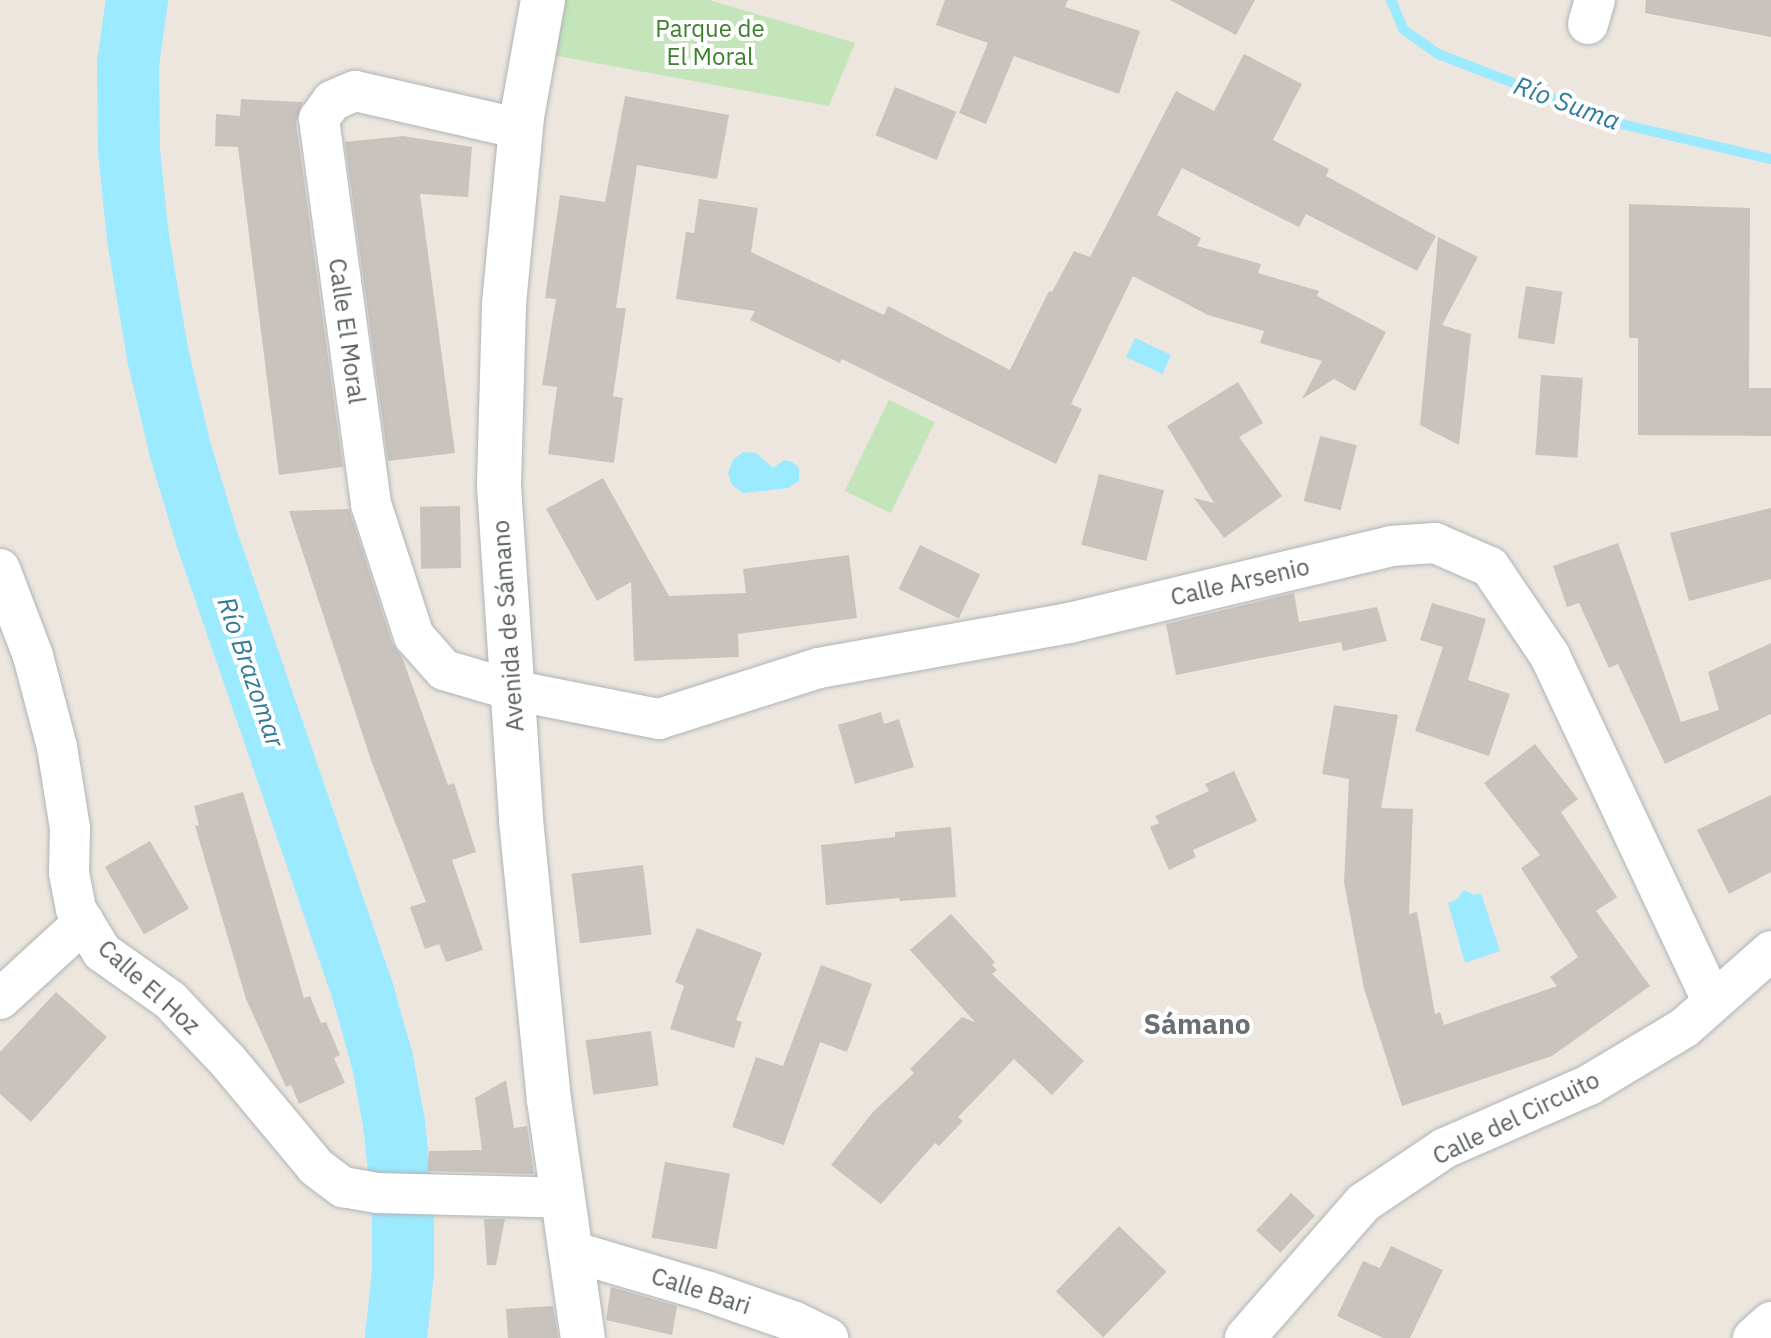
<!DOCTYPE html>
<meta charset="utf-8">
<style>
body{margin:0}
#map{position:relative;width:1771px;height:1338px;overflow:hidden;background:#ece6de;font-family:"IBM Plex Sans",sans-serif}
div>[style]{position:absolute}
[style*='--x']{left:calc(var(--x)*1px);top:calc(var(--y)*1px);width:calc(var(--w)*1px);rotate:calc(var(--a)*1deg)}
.green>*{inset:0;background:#c3e5b9;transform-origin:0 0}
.water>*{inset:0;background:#9beaff;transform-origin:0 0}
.stream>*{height:10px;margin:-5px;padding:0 5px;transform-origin:5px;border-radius:5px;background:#9beaff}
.river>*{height:62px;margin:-31px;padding:0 31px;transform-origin:31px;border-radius:31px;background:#9beaff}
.building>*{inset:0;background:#c9c3be;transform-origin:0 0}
.roads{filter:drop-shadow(0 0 2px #b0b4b8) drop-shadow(0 0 2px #b0b4b8)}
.street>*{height:40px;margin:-20px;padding:0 20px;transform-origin:20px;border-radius:20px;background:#fff}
.secondary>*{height:44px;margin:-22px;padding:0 22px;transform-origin:22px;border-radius:22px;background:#fff}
span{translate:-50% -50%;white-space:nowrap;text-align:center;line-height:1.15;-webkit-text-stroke:8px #fff;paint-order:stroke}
.park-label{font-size:24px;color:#3e802f}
.street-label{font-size:24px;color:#585e61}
.water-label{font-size:26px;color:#307b99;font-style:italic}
.quarter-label{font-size:28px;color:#697073;font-weight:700}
</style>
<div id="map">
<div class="green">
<div style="clip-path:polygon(562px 0,709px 0,855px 43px,829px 106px,552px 55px)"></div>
<div style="left:889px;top:400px;width:51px;height:101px;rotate:26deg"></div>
</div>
<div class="water">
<div style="left:1135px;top:338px;width:40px;height:21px;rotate:25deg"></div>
<div style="clip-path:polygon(743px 452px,756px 453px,773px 468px,784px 460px,792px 462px,799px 468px,799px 481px,788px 488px,743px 493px,732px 485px,728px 473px,733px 460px)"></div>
<div style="clip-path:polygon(1464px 890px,1474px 895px,1481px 893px,1500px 951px,1465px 963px,1448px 903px,1456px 900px)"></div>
</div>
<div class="stream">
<div style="--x:1391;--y:0;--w:33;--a:67"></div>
<div style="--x:1404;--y:30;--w:42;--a:35.2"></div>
<div style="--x:1438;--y:54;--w:192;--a:21.1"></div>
<div style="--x:1617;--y:123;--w:158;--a:13.2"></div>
</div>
<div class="river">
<div style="--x:137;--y:0;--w:65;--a:98"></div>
<div style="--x:128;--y:64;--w:87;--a:89.3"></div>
<div style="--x:129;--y:151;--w:87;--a:84.1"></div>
<div style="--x:138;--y:238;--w:120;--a:80.4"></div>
<div style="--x:158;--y:356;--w:96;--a:76.7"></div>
<div style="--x:180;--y:449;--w:94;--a:73.3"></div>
<div style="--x:207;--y:539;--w:483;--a:71"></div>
<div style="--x:364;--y:996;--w:66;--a:74.1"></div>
<div style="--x:382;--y:1059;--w:65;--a:79.4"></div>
<div style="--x:394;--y:1123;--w:86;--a:84"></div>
<div style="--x:403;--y:1209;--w:63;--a:90"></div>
<div style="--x:403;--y:1272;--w:66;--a:96.1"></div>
</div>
<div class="building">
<div style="clip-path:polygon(945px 0,1068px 0,1065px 7px,1140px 31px,1119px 94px,1014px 56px,986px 124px,959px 113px,988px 43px,936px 25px)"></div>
<div style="clip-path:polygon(1170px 0,1255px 0,1236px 35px)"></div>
<div style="clip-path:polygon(1646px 0,1771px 0,1771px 37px,1645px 13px)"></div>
<div style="clip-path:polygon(1244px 54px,1302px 84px,1273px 140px,1329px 169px,1326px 176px,1436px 236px,1417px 271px,1306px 214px,1299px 227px,1182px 168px,1157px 215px,1201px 238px,1197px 246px,1261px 264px,1258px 273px,1319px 291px,1317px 296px,1386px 332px,1355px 391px,1334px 379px,1302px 399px,1322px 361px,1260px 343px,1264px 331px,1208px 315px,1133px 276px,1071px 404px,1082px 409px,1056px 464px,842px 359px,840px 363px,750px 320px,755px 311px,676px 299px,686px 232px,694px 233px,699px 199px,758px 208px,751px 252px,884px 315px,888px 306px,1010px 370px,1049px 291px,1052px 292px,1074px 251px,1090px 257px,1176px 91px,1214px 111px)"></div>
<div style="left:895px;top:87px;width:66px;height:52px;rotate:22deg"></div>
<div style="clip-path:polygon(625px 96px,729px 115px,717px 179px,637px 165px,616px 308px,626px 308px,613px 396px,623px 398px,614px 463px,548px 454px,557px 387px,542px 385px,556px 299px,545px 298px,560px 195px,605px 202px)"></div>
<div style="clip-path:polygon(241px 99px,303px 102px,296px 122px,343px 467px,279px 475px,238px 147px,215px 146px,216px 114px,240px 116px)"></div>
<div style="clip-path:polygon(403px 136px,472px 147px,468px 197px,420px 194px,455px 453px,388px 461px,345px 142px)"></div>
<div style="clip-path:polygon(1629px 204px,1750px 208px,1749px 388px,1771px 388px,1771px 436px,1638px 435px,1638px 338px,1629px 338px)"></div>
<div style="clip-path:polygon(1438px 237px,1478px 257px,1442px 325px,1471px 334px,1459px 445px,1420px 425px)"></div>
<div style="left:1526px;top:286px;width:37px;height:53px;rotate:9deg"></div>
<div style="left:1541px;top:375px;width:42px;height:80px;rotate:4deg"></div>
<div style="clip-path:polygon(1238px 382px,1263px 423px,1239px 437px,1282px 496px,1224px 538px,1194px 498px,1214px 503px,1167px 426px)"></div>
<div style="left:1320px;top:436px;width:38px;height:67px;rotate:14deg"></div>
<div style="left:1099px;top:474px;width:67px;height:73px;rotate:14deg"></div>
<div style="clip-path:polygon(603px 478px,669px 596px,746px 593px,743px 569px,849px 555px,857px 618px,738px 634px,739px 657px,634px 661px,631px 582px,597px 601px,546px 509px)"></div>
<div style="left:460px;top:506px;width:62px;height:40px;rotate:89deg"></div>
<div style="clip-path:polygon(1771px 508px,1771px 579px,1689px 601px,1670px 533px)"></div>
<div style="clip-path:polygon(349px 509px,392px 643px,402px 657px,448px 785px,454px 783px,476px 852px,452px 860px,483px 950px,446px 962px,439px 944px,425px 949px,410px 907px,426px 902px,372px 763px,289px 511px)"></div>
<div style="clip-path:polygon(1618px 543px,1681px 722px,1719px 710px,1708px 672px,1771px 643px,1771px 714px,1665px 764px,1618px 664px,1609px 668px,1579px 603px,1567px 607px,1553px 566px)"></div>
<div style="left:920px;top:545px;width:67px;height:49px;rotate:26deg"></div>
<div style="clip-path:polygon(1294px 593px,1299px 622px,1377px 607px,1387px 641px,1343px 651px,1341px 642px,1176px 675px,1166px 624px)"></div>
<div style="clip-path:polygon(1432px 603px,1486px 619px,1468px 680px,1510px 694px,1489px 756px,1415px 731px,1443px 647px,1420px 640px)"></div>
<div style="clip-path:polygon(1334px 705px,1398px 715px,1381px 808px,1413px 809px,1409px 914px,1417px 912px,1435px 1014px,1440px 1012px,1444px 1025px,1557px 986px,1550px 977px,1578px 957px,1521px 868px,1540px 855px,1484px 783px,1535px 744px,1578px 799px,1561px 812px,1617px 897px,1596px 911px,1650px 986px,1552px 1056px,1402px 1106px,1364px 989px,1344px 882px,1349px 779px,1322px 774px)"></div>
<div style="clip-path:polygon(881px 712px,884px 724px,899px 719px,914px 767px,855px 784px,838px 725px)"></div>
<div style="clip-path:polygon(1234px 771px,1257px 821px,1193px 850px,1196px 857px,1169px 870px,1150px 827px,1159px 823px,1155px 816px,1209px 791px,1205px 784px)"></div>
<div style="clip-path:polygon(243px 792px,304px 998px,310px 996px,321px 1023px,326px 1022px,340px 1055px,334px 1058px,345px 1083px,299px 1104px,291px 1085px,286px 1087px,246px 999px,195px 826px,199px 825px,194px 806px)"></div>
<div style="clip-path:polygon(1771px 795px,1771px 872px,1729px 894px,1697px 830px)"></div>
<div style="clip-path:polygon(951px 827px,956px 897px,900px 901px,899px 898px,826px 905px,821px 845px,895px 837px,895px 832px)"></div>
<div style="left:150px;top:841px;width:78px;height:52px;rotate:60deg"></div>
<div style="left:643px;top:865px;width:70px;height:72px;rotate:83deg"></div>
<div style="clip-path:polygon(951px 914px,995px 962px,992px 965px,997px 970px,992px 974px,1084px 1061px,1052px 1095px,1014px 1059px,958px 1117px,963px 1121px,939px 1146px,935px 1143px,881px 1204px,831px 1165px,873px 1112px,914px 1073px,910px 1069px,962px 1017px,975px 1022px,910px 950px)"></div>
<div style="clip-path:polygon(697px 928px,762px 953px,736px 1020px,742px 1022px,734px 1048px,670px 1029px,684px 986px,675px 982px)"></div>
<div style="clip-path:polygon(821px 965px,872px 984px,847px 1052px,820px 1042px,784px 1145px,732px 1127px,756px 1057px,783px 1066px)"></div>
<div style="clip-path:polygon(56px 992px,107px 1037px,31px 1122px,0 1094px,0 1052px)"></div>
<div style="left:651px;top:1031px;width:55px;height:66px;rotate:82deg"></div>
<div style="clip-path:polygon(506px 1080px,514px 1128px,527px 1126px,534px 1174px,427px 1171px,429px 1151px,482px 1150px,475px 1098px)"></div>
<div style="left:665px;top:1162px;width:66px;height:77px;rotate:10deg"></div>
<div style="left:1291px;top:1193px;width:33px;height:51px;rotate:43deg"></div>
<div style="clip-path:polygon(484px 1219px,505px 1219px,496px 1265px,487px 1265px)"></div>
<div style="left:1119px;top:1226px;width:66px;height:91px;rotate:44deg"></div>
<div style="clip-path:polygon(1391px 1246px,1443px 1270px,1410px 1338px,1383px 1338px,1337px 1316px,1363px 1261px,1380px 1268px)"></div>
<div style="clip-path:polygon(611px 1287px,677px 1306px,672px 1335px,606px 1320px)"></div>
<div style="clip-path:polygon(553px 1306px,558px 1338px,508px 1338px,506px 1309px)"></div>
</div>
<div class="roads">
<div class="street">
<div style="--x:1588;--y:24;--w:25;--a:-74"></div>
<div style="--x:521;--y:129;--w:170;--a:-167.1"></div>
<div style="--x:355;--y:91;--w:25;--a:157"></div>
<div style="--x:332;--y:101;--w:22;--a:126"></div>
<div style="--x:319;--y:119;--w:388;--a:82.3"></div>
<div style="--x:371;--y:504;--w:139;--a:72"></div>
<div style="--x:414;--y:636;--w:45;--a:48.6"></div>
<div style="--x:444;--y:670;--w:71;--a:16.4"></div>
<div style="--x:512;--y:690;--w:150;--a:11.2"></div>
<div style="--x:659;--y:719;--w:168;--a:-17.7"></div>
<div style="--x:819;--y:668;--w:254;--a:-10.2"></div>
<div style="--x:1069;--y:623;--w:331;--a:-13.4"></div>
<div style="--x:1391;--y:546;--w:44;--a:-3.9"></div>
<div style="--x:1435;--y:543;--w:60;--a:23.6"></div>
<div style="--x:1490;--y:567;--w:107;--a:56"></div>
<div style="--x:1550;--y:656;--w:380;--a:64.8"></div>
<div style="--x:0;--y:569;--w:93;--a:69.2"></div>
<div style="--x:33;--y:656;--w:94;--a:75.2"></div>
<div style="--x:57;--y:747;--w:82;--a:80.9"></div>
<div style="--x:70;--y:828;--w:45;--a:91.3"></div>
<div style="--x:69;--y:873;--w:37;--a:79"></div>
<div style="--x:76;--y:909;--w:50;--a:58.8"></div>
<div style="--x:102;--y:952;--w:83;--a:35.2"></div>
<div style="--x:170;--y:1000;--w:83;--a:46.5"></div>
<div style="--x:227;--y:1060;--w:139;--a:50.2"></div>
<div style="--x:316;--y:1167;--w:34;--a:37"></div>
<div style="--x:343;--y:1187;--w:36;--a:10"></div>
<div style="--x:378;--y:1193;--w:185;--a:1.5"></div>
<div style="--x:0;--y:999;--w:114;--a:-42.5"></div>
<div style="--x:571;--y:1251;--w:144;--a:16.5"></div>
<div style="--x:709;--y:1292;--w:91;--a:19.2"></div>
<div style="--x:795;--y:1322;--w:37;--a:26"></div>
<div style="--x:1245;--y:1338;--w:179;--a:-48.8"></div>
<div style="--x:1363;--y:1203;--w:99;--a:-33.9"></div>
<div style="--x:1445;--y:1148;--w:157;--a:-23.6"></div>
<div style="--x:1589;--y:1085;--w:111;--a:-31"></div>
<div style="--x:1684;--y:1028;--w:116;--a:-41.5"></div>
<div style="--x:1753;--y:1338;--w:24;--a:-42"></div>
</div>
<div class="secondary">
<div style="--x:543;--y:0;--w:119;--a:100.2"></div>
<div style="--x:522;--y:117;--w:189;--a:95.5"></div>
<div style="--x:504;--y:305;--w:181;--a:91.6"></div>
<div style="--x:499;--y:486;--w:335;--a:86.2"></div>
<div style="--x:521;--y:820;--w:281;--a:84.3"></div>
<div style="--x:549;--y:1100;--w:240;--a:81.9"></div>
</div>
</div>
<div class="park-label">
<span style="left:710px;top:43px">Parque de<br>El Moral</span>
</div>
<div class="street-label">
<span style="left:347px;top:331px;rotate:82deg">Calle El Moral</span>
<span style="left:1240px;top:582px;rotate:-13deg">Calle Arsenio</span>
<span style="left:508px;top:626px;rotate:-94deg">Avenida de Sámano</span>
<span style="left:149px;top:987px;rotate:42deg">Calle El Hoz</span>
<span style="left:1516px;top:1118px;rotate:-26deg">Calle del Circuito</span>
<span style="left:701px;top:1291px;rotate:18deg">Calle Bari</span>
</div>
<div class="water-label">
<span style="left:1567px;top:103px;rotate:20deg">Río Suma</span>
<span style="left:251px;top:672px;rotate:71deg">Río Brazomar</span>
</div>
<div class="quarter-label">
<span style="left:1197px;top:1024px">Sámano</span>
</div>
</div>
